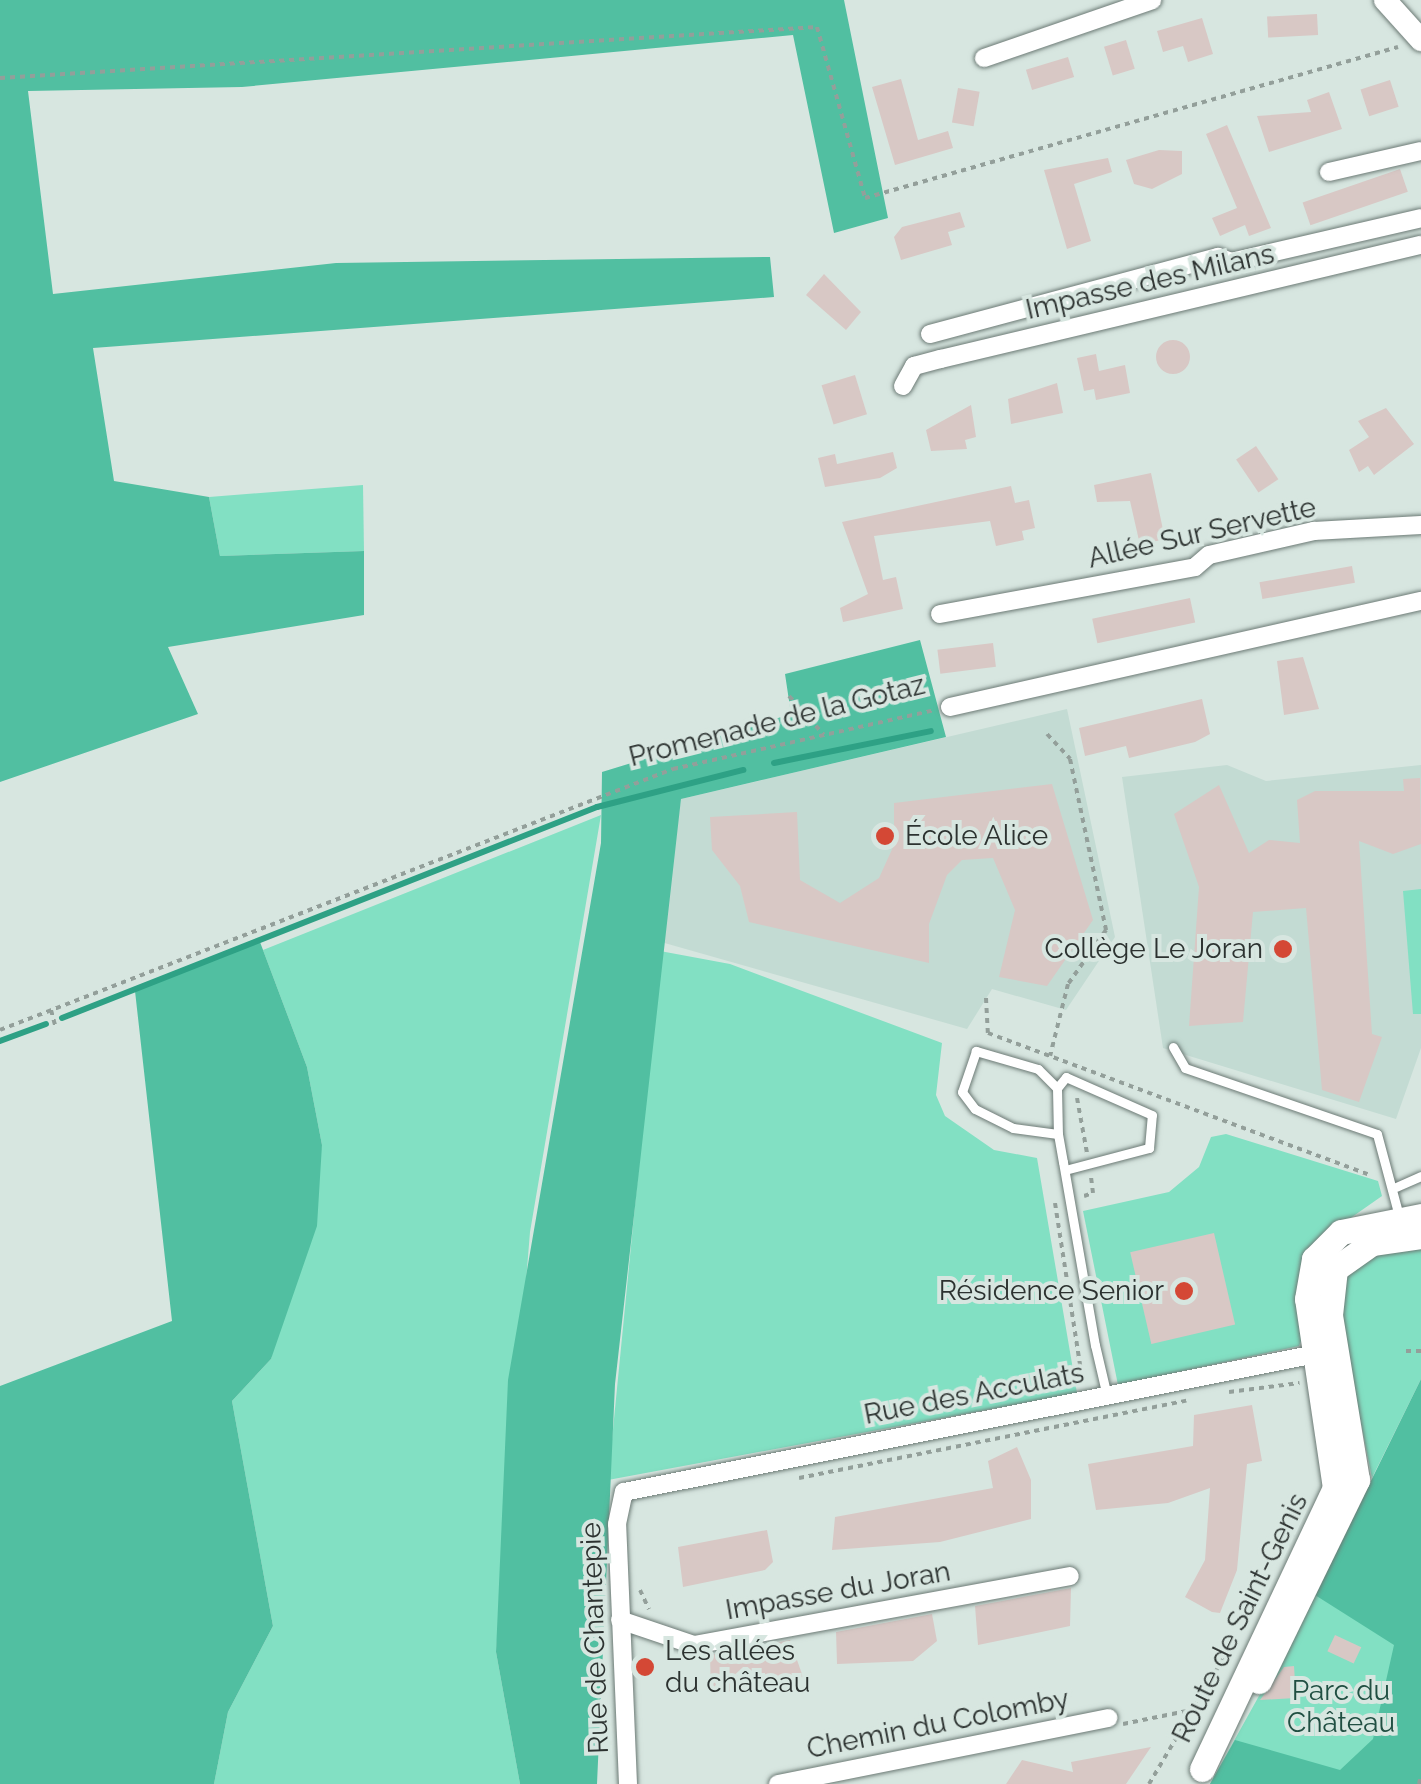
<!DOCTYPE html>
<meta charset="utf-8">
<style>
body{margin:0}
#map{position:relative;width:1421px;height:1784px;overflow:hidden;background:#d7e6e0;font-family:Raleway,sans-serif}
div>[style]{position:absolute}
[style*='--x']{left:calc(var(--x)*1px);top:calc(var(--y)*1px);width:calc(var(--w)*1px);rotate:calc(var(--a)*1deg)}
.built>*{inset:0;background:#c3dbd3}
.green>*{inset:0;background:#82e0c3}
.forest>*{inset:0;background:#51bfa1}
.stream>*{height:6px;margin:-3px;padding:0 3px;transform-origin:3px;border-radius:3px;background:#2ea185}
.building>*{inset:0;background:#d8c8c5;transform-origin:0 0}
.round{border-radius:50%}
.path>*{height:4px;margin-top:-2px;transform-origin:0;background:repeating-linear-gradient(90deg,#939f9a 0 5px,transparent 0 10px)}
.roads{filter:drop-shadow(0 0 2px #6c7a75) drop-shadow(0 0 2px #6c7a75)}
.service>*{height:9px;margin:-4.5px;padding:0 4.5px;transform-origin:4.5px;border-radius:4.5px;background:#fff}
.minor>*{height:18px;margin:-9px;padding:0 9px;transform-origin:9px;border-radius:9px;background:#fff}
.tertiary>*{height:22px;margin:-11px;padding:0 11px;transform-origin:11px;border-radius:11px;background:#fff}
.secondary>*{height:25px;margin:-12.5px;padding:0 12.5px;transform-origin:12.5px;border-radius:12.5px;background:#fff}
.dots>*{width:28px;height:28px;translate:-50% -50%;box-sizing:border-box;border:5px solid #d7e6e0;border-radius:50%}
span{translate:-50% -50%;white-space:nowrap;text-align:center;line-height:1.15;-webkit-text-stroke:8px #d7e6e0;paint-order:stroke}
.street-label{font-size:28px;color:#2c3230}
.poi-label{font-size:28px;color:#2c3230}
.left{translate:0 -50%;text-align:left}
.right{translate:-100% -50%;text-align:right}
.park-label{font-size:28px;color:#204f42}
</style>
<div id="map">
<div class="built">
<div style="clip-path:polygon(1067px 709px,1115px 937px,1066px 1010px,992px 989px,967px 1029px,661px 942px,681px 799px)"></div>
<div style="clip-path:polygon(1227px 765px,1266px 781px,1421px 765px,1421px 1048px,1396px 1119px,1163px 1048px,1122px 777px)"></div>
</div>
<div class="green">
<div style="clip-path:polygon(363px 485px,364px 551px,220px 556px,209px 497px)"></div>
<div style="clip-path:polygon(601px 815px,530px 1232px,496px 1652px,520px 1784px,214px 1784px,228px 1712px,273px 1626px,232px 1401px,271px 1359px,322px 1145px,307px 1067px,263px 950px)"></div>
<div style="clip-path:polygon(1421px 889px,1421px 1014px,1413px 1014px,1403px 891px)"></div>
<div style="clip-path:polygon(660px 951px,730px 964px,942px 1043px,936px 1095px,945px 1116px,994px 1150px,1037px 1158px,1077px 1393px,608px 1480px)"></div>
<div style="clip-path:polygon(1226px 1134px,1378px 1181px,1382px 1196px,1352px 1217px,1299px 1346px,1118px 1385px,1083px 1211px,1169px 1192px,1199px 1167px,1211px 1137px)"></div>
<div style="clip-path:polygon(1421px 1246px,1421px 1379px,1372px 1478px,1336px 1299px,1348px 1268px,1370px 1253px)"></div>
<div style="clip-path:polygon(1421px 1396px,1421px 1784px,1210px 1784px,1315px 1595px)"></div>
</div>
<div class="forest">
<div style="clip-path:polygon(0 0,844px 0,888px 218px,834px 233px,793px 35px,242px 87px,28px 91px,53px 294px,336px 263px,770px 257px,774px 297px,93px 348px,114px 481px,209px 497px,220px 556px,364px 551px,364px 615px,168px 647px,198px 714px,0 782px)"></div>
<div style="clip-path:polygon(920px 640px,946px 737px,681px 799px,615px 1384px,597px 1784px,520px 1784px,496px 1652px,508px 1380px,601px 843px,602px 772px,791px 714px,785px 674px)"></div>
<div style="clip-path:polygon(260px 942px,307px 1067px,322px 1145px,317px 1226px,271px 1359px,232px 1401px,273px 1626px,228px 1712px,214px 1784px,0 1784px,0 1386px,172px 1321px,135px 991px)"></div>
<div style="clip-path:polygon(1421px 1379px,1421px 1784px,1210px 1784px,1235px 1740px,1340px 1770px,1373px 1739px,1394px 1645px,1315px 1595px)"></div>
</div>
<div class="stream">
<div style="--x:774;--y:763;--w:160;--a:-11.5"></div>
<div style="--x:62;--y:1018;--w:575;--a:-21.52"></div>
<div style="--x:597;--y:807;--w:151;--a:-14.2"></div>
<div style="--x:0;--y:1041;--w:49;--a:-20.3"></div>
</div>
<div class="building">
<div style="left:1317px;top:14px;width:21px;height:50px;rotate:87deg"></div>
<div style="clip-path:polygon(1202px 18px,1213px 54px,1188px 62px,1183px 46px,1163px 52px,1157px 31px)"></div>
<div style="left:1126px;top:40px;width:30px;height:23px;rotate:73deg"></div>
<div style="left:1068px;top:57px;width:21px;height:44px;rotate:73deg"></div>
<div style="clip-path:polygon(901px 79px,918px 140px,948px 131px,953px 148px,895px 165px,872px 87px)"></div>
<div style="left:1390px;top:80px;width:28px;height:31px;rotate:72deg"></div>
<div style="left:958px;top:88px;width:22px;height:35px;rotate:10deg"></div>
<div style="clip-path:polygon(1329px 92px,1342px 129px,1269px 152px,1257px 116px,1311px 112px,1307px 100px)"></div>
<div style="clip-path:polygon(1227px 125px,1271px 228px,1249px 236px,1245px 225px,1220px 236px,1212px 218px,1237px 208px,1206px 134px)"></div>
<div style="clip-path:polygon(1159px 150px,1182px 151px,1182px 174px,1152px 189px,1134px 184px,1126px 160px)"></div>
<div style="clip-path:polygon(1108px 158px,1112px 172px,1074px 184px,1091px 241px,1067px 249px,1044px 170px)"></div>
<div style="left:1400px;top:169px;width:24px;height:103px;rotate:71deg"></div>
<div style="clip-path:polygon(960px 212px,965px 227px,948px 232px,952px 245px,901px 260px,894px 237px,902px 227px)"></div>
<div style="clip-path:polygon(824px 274px,861px 312px,846px 330px,806px 295px)"></div>
<div class="round" style="left:1156px;top:340px;width:34px;height:34px"></div>
<div style="clip-path:polygon(1096px 354px,1099px 371px,1125px 365px,1130px 393px,1096px 400px,1094px 389px,1084px 391px,1077px 358px)"></div>
<div style="left:855px;top:375px;width:41px;height:35px;rotate:73deg"></div>
<div style="clip-path:polygon(1057px 383px,1063px 413px,1011px 424px,1008px 399px)"></div>
<div style="clip-path:polygon(971px 405px,976px 437px,965px 440px,967px 449px,931px 451px,926px 430px)"></div>
<div style="clip-path:polygon(1386px 408px,1414px 444px,1374px 475px,1368px 466px,1359px 472px,1349px 450px,1369px 437px,1358px 421px)"></div>
<div style="left:1256px;top:446px;width:40px;height:24px;rotate:56deg"></div>
<div style="clip-path:polygon(893px 452px,897px 468px,880px 478px,825px 487px,818px 458px,835px 454px,837px 464px)"></div>
<div style="clip-path:polygon(1151px 473px,1165px 539px,1140px 545px,1130px 501px,1097px 502px,1094px 485px)"></div>
<div style="clip-path:polygon(1011px 486px,1015px 503px,1029px 500px,1035px 528px,1022px 531px,1024px 540px,996px 546px,990px 521px,874px 536px,883px 580px,896px 577px,903px 609px,843px 622px,840px 608px,868px 594px,842px 522px)"></div>
<div style="left:1352px;top:566px;width:17px;height:94px;rotate:80deg"></div>
<div style="left:1190px;top:598px;width:25px;height:100px;rotate:78deg"></div>
<div style="left:993px;top:643px;width:24px;height:56px;rotate:83deg"></div>
<div style="clip-path:polygon(1303px 657px,1319px 709px,1284px 715px,1277px 661px)"></div>
<div style="clip-path:polygon(1202px 699px,1210px 734px,1195px 742px,1129px 758px,1126px 746px,1085px 756px,1079px 728px)"></div>
<div style="clip-path:polygon(1420px 778px,1421px 844px,1393px 854px,1359px 841px,1372px 1034px,1382px 1037px,1359px 1102px,1322px 1090px,1306px 908px,1253px 912px,1243px 1022px,1189px 1026px,1199px 887px,1174px 814px,1219px 785px,1249px 853px,1269px 840px,1300px 843px,1297px 800px,1315px 791px,1404px 791px,1403px 779px)"></div>
<div style="clip-path:polygon(1052px 784px,1093px 920px,1047px 986px,999px 977px,1015px 910px,993px 858px,962px 860px,947px 875px,929px 924px,929px 963px,749px 922px,740px 886px,712px 850px,710px 817px,797px 812px,800px 880px,840px 903px,879px 878px,894px 845px,894px 803px)"></div>
<div style="left:1214px;top:1233px;width:94px;height:86px;rotate:77deg"></div>
<div style="clip-path:polygon(1252px 1405px,1262px 1461px,1247px 1464px,1237px 1570px,1220px 1613px,1212px 1612px,1185px 1597px,1205px 1560px,1210px 1488px,1168px 1503px,1096px 1510px,1088px 1464px,1193px 1446px,1194px 1415px)"></div>
<div style="clip-path:polygon(1017px 1447px,1031px 1480px,1031px 1519px,940px 1542px,832px 1550px,835px 1517px,993px 1488px,988px 1461px)"></div>
<div style="clip-path:polygon(767px 1530px,773px 1562px,765px 1570px,683px 1587px,678px 1547px)"></div>
<div style="clip-path:polygon(1071px 1588px,1070px 1626px,978px 1645px,975px 1606px)"></div>
<div style="clip-path:polygon(932px 1614px,937px 1641px,913px 1661px,837px 1664px,836px 1632px)"></div>
<div style="left:1335px;top:1635px;width:29px;height:18px;rotate:25deg"></div>
<div style="clip-path:polygon(790px 1640px,803px 1677px,711px 1695px,710px 1655px)"></div>
<div style="clip-path:polygon(1294px 1666px,1296px 1698px,1260px 1700px,1284px 1667px)"></div>
<div style="clip-path:polygon(1151px 1747px,1126px 1784px,1006px 1784px,1022px 1760px,1073px 1772px,1071px 1762px)"></div>
</div>
<div class="path">
<div style="--x:0;--y:78;--w:819;--a:-3.57"></div>
<div style="--x:817;--y:27;--w:178;--a:74.3"></div>
<div style="--x:865;--y:198;--w:554;--a:-15.82"></div>
<div style="--x:789;--y:696;--w:52;--a:48.1"></div>
<div style="--x:1047;--y:734;--w:34;--a:47"></div>
<div style="--x:1070;--y:759;--w:175;--a:78.1"></div>
<div style="--x:1106;--y:930;--w:66;--a:125.1"></div>
<div style="--x:1068;--y:984;--w:74;--a:104"></div>
<div style="--x:986;--y:998;--w:35;--a:87"></div>
<div style="--x:988;--y:1033;--w:405;--a:20.4"></div>
<div style="--x:51;--y:1010;--w:16;--a:75"></div>
<div style="--x:0;--y:1030;--w:722;--a:-21.2"></div>
<div style="--x:673;--y:769;--w:269;--a:-12.7"></div>
<div style="--x:1077;--y:1098;--w:56;--a:79.7"></div>
<div style="--x:1084;--y:1196;--w:9;--a:-18"></div>
<div style="--x:1093;--y:1193;--w:16;--a:-97"></div>
<div style="--x:1055;--y:1203;--w:182;--a:81.2"></div>
<div style="--x:1406;--y:1351;--w:15;--a:0"></div>
<div style="--x:1229;--y:1392;--w:71;--a:-7.3"></div>
<div style="--x:799;--y:1478;--w:395;--a:-11.3"></div>
<div style="--x:640;--y:1590;--w:21;--a:65"></div>
<div style="--x:1123;--y:1724;--w:70;--a:-11.5"></div>
<div style="--x:1149;--y:1784;--w:145;--a:-59.4"></div>
<div style="--x:1223;--y:1659;--w:9;--a:-6"></div>
<div style="--x:1419;--y:1784;--w:9;--a:-77"></div>
</div>
<div class="roads">
<div class="service">
<div style="--x:1173;--y:1047;--w:24;--a:60"></div>
<div style="--x:1185;--y:1068;--w:203;--a:19"></div>
<div style="--x:1377;--y:1134;--w:89;--a:75"></div>
<div style="--x:1057;--y:1088;--w:27;--a:-135"></div>
<div style="--x:1038;--y:1069;--w:65;--a:-163.8"></div>
<div style="--x:976;--y:1051;--w:43;--a:108.9"></div>
<div style="--x:962;--y:1092;--w:21;--a:53"></div>
<div style="--x:975;--y:1109;--w:42;--a:26.6"></div>
<div style="--x:1013;--y:1128;--w:45;--a:7.6"></div>
<div style="--x:1065;--y:1170;--w:87;--a:-14.7"></div>
<div style="--x:1149;--y:1148;--w:33;--a:-85"></div>
<div style="--x:1152;--y:1115;--w:94;--a:-156.2"></div>
<div style="--x:1066;--y:1077;--w:14;--a:129"></div>
<div style="--x:1057;--y:1088;--w:46;--a:88.8"></div>
<div style="--x:1058;--y:1134;--w:28;--a:80"></div>
<div style="--x:1063;--y:1162;--w:186;--a:80.1"></div>
<div style="--x:1095;--y:1345;--w:52;--a:76.8"></div>
<div style="--x:1396;--y:1187;--w:27;--a:-24"></div>
</div>
<div class="minor">
<div style="--x:984;--y:58;--w:178;--a:-19"></div>
<div style="--x:1329;--y:172;--w:94;--a:-12.9"></div>
<div style="--x:930;--y:334;--w:298;--a:-15"></div>
<div style="--x:1218;--y:257;--w:14;--a:21"></div>
<div style="--x:1231;--y:262;--w:195;--a:-13"></div>
<div style="--x:903;--y:386;--w:23;--a:-61"></div>
<div style="--x:914;--y:366;--w:28;--a:-15"></div>
<div style="--x:941;--y:359;--w:493;--a:-13.4"></div>
<div style="--x:940;--y:614;--w:259;--a:-10.4"></div>
<div style="--x:1195;--y:567;--w:18;--a:-41"></div>
<div style="--x:1209;--y:555;--w:108;--a:-12.9"></div>
<div style="--x:1314;--y:531;--w:107;--a:-3.2"></div>
<div style="--x:950;--y:707;--w:483;--a:-12.7"></div>
<div style="--x:620;--y:1620;--w:78;--a:18.7"></div>
<div style="--x:694;--y:1645;--w:382;--a:-10.4"></div>
<div style="--x:628;--y:1784;--w:260;--a:-92.4"></div>
<div style="--x:617;--y:1524;--w:33;--a:-78"></div>
<div style="--x:624;--y:1492;--w:716;--a:-11.28"></div>
<div style="--x:778;--y:1784;--w:337;--a:-11.3"></div>
</div>
<div class="tertiary">
<div style="--x:1385;--y:0;--w:54;--a:48"></div>
</div>
<div class="secondary">
<div style="--x:1259;--y:1681;--w:224;--a:-64"></div>
<div style="--x:1357;--y:1480;--w:167;--a:-99.3"></div>
<div style="--x:1330;--y:1315;--w:46;--a:-83.8"></div>
<div style="--x:1335;--y:1269;--w:45;--a:-35.1"></div>
<div style="--x:1372;--y:1243;--w:49;--a:-8.1"></div>
<div style="--x:1202;--y:1769;--w:311;--a:-64.7"></div>
<div style="--x:1335;--y:1488;--w:191;--a:-98.4"></div>
<div style="--x:1307;--y:1299;--w:41;--a:-80.1"></div>
<div style="--x:1314;--y:1259;--w:38;--a:-45"></div>
<div style="--x:1341;--y:1232;--w:82;--a:-11.3"></div>
</div>
</div>
<div class="dots">
<div style="left:885px;top:836px;background:#d44835"></div>
<div style="left:1283px;top:949px;background:#d44835"></div>
<div style="left:1184px;top:1291px;background:#d44835"></div>
<div style="left:645px;top:1667px;background:#d44835"></div>
</div>
<div class="street-label">
<span style="left:1150px;top:282px;rotate:-13deg">Impasse des Milans</span>
<span style="left:1202px;top:533px;rotate:-13deg">Allée Sur Servette</span>
<span style="left:777px;top:721px;rotate:-14deg">Promenade de la Gotaz</span>
<span style="left:974px;top:1394px;rotate:-11deg">Rue des Acculats</span>
<span style="left:838px;top:1591px;rotate:-10deg">Impasse du Joran</span>
<span style="left:1240px;top:1618px;rotate:-64deg">Route de Saint-Genis</span>
<span style="left:595px;top:1638px;rotate:-92deg">Rue de Chantepie</span>
<span style="left:938px;top:1724px;rotate:-11deg">Chemin du Colomby</span>
</div>
<div class="poi-label">
<span class="left" style="left:905px;top:836px">École Alice</span>
<span class="right" style="left:1263px;top:949px">Collège Le Joran</span>
<span class="right" style="left:1164px;top:1291px">Résidence Senior</span>
<span class="left" style="left:665px;top:1667px">Les allées<br>du château</span>
</div>
<div class="park-label">
<span style="left:1341px;top:1707px">Parc du<br>Château</span>
</div>
</div>
